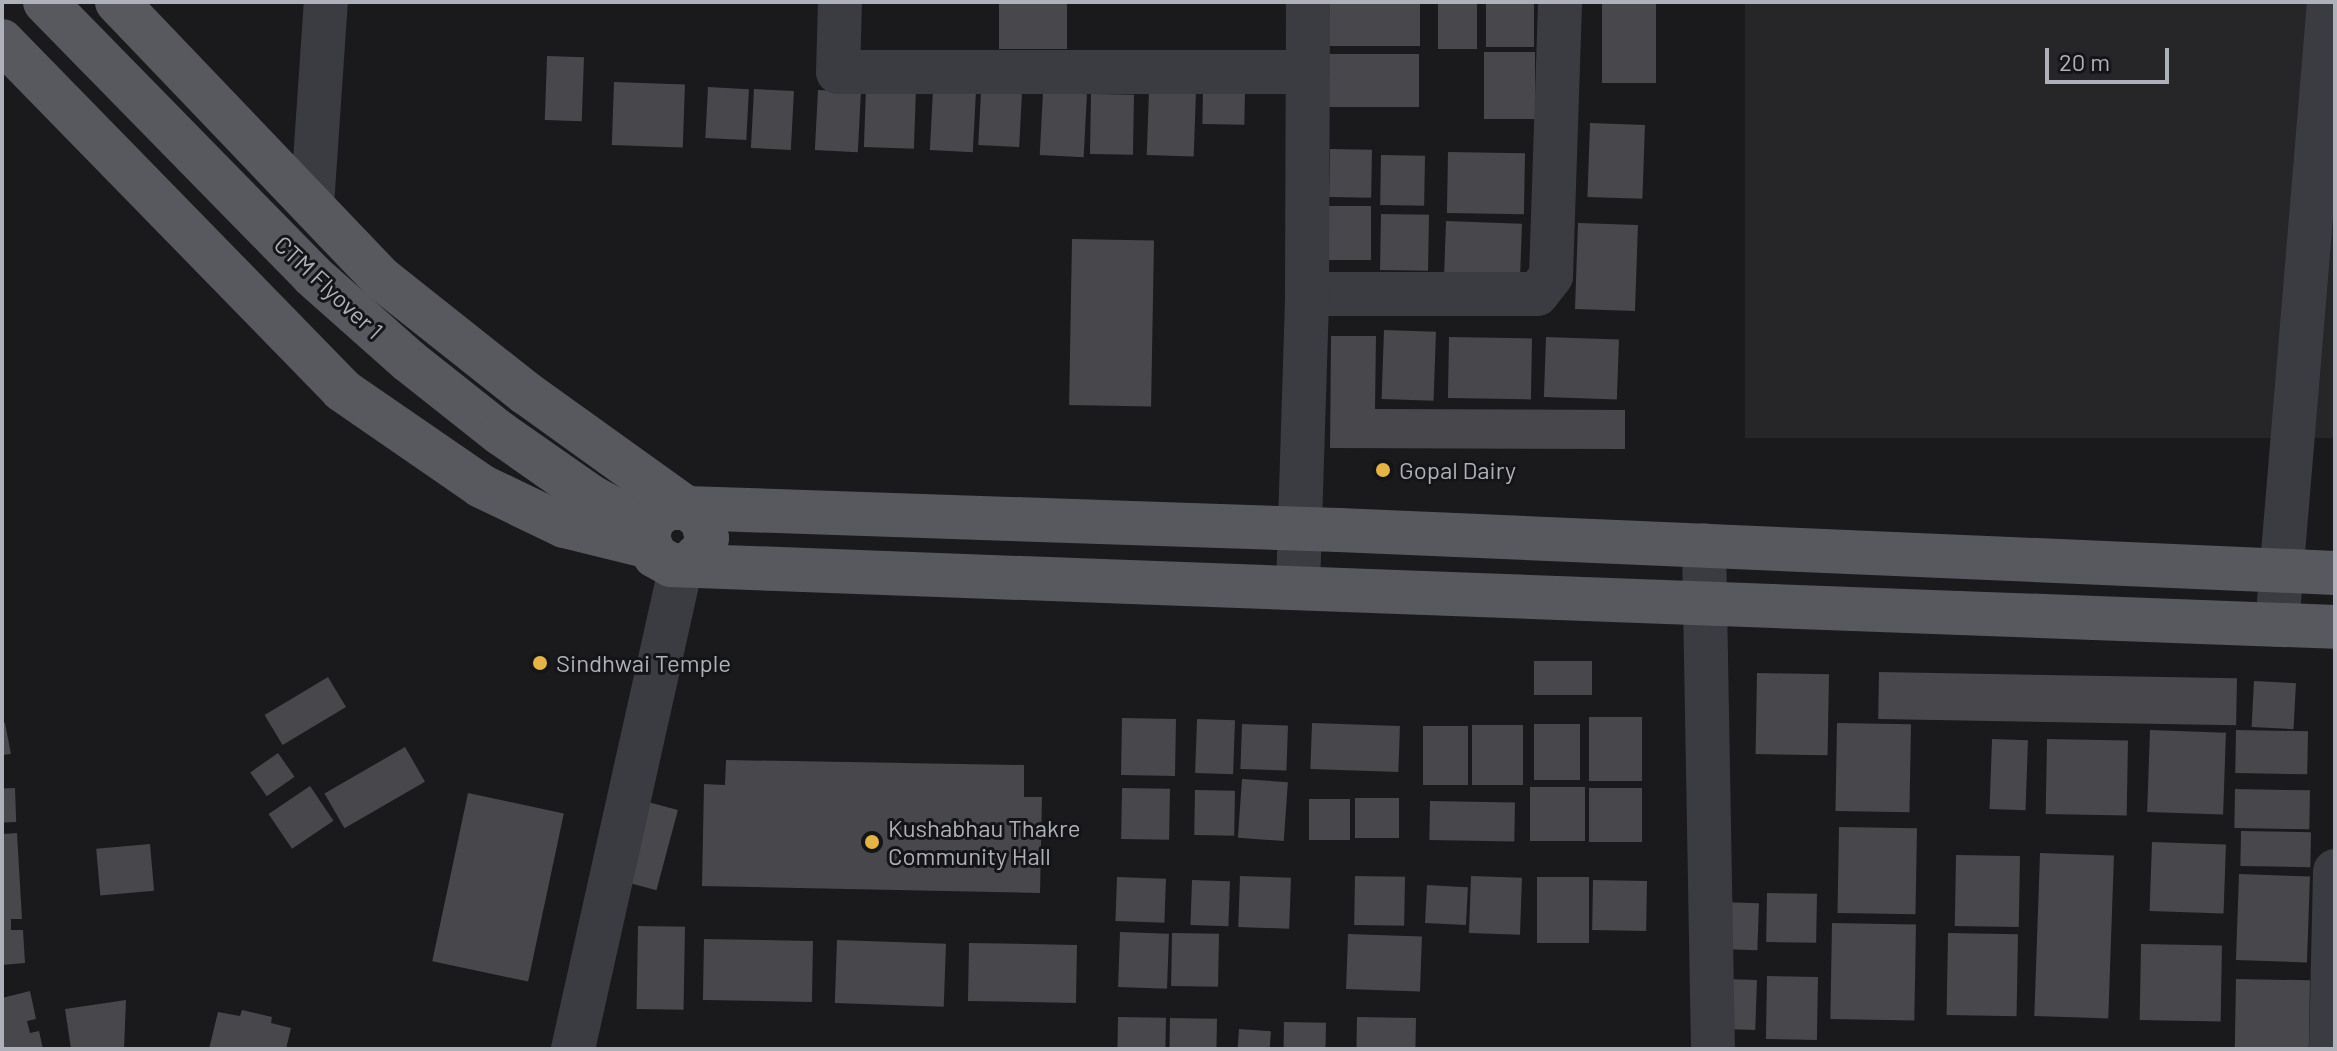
<!DOCTYPE html>
<style>
body{margin:0}
#map{position:relative;width:2337px;height:1051px;overflow:hidden;background:#1a1a1c;font-family:Barlow,sans-serif}
div>[style]{position:absolute}
[style*='--x']{left:calc(var(--x)*1px);top:calc(var(--y)*1px);width:calc(var(--w)*1px);rotate:calc(var(--a)*1deg)}
.built>*{inset:0;background:#262629;transform-origin:0 0}
.building>*{inset:0;background:#47474c;transform-origin:0 0}
.minor>*{height:44px;margin:-22px;padding:0 22px;transform-origin:22px;border-radius:22px;background:#3b3c41}
.major>*{height:44px;margin:-22px;padding:0 22px;transform-origin:22px;border-radius:22px;background:#57595f}
.dots>*{width:22px;height:22px;translate:-50% -50%;box-sizing:border-box;border:4px solid #151517;border-radius:50%}
span{translate:-50% -50%;white-space:nowrap;text-align:center;line-height:1.15;-webkit-text-stroke:6px #151517;paint-order:stroke}
.street-label{font-size:24px;color:#aeb1ba}
.poi-label{font-size:24px;color:#aeb1ba}
.left{translate:0 -50%;text-align:left}
.frame{position:absolute;inset:0;border:4px solid #aeb1ba;pointer-events:none}
.scale{position:absolute;left:2045px;top:48px;width:124px;height:36px;box-sizing:border-box;border:4px solid #aeb1ba;border-top:0;padding-left:10px;font-size:24px;line-height:28px;white-space:nowrap;color:#aeb1ba;-webkit-text-stroke:6px #151517;paint-order:stroke}
</style>
<div id="map">
<div class="built">
<div style="left:1745px;top:2px;width:590px;height:436px"></div>
</div>
<div class="building">
<div style="left:999px;top:2px;width:68px;height:47px"></div>
<div style="left:1329px;top:2px;width:91px;height:44px"></div>
<div style="left:1438px;top:2px;width:39px;height:47px"></div>
<div style="left:1486px;top:2px;width:48px;height:45px"></div>
<div style="left:1602px;top:2px;width:54px;height:81px"></div>
<div style="left:1484px;top:52px;width:51px;height:67px"></div>
<div style="left:1326px;top:54px;width:93px;height:53px"></div>
<div style="left:547px;top:56px;width:37px;height:64px;rotate:2deg"></div>
<div style="left:614px;top:82px;width:71px;height:63px;rotate:2deg"></div>
<div style="left:708px;top:87px;width:41px;height:51px;rotate:3deg"></div>
<div style="left:866px;top:87px;width:50px;height:60px;rotate:2deg"></div>
<div style="left:1203px;top:88px;width:42px;height:36px;rotate:1deg"></div>
<div style="left:754px;top:89px;width:40px;height:59px;rotate:3deg"></div>
<div style="left:818px;top:90px;width:43px;height:60px;rotate:3deg"></div>
<div style="left:933px;top:90px;width:43px;height:60px;rotate:3deg"></div>
<div style="left:1149px;top:90px;width:47px;height:65px;rotate:2deg"></div>
<div style="left:981px;top:92px;width:41px;height:53px;rotate:3deg"></div>
<div style="left:1043px;top:92px;width:44px;height:63px;rotate:3deg"></div>
<div style="left:1091px;top:94px;width:43px;height:60px;rotate:1deg"></div>
<div style="left:1590px;top:123px;width:55px;height:74px;rotate:2deg"></div>
<div style="left:1330px;top:149px;width:42px;height:48px;rotate:1deg"></div>
<div style="left:1448px;top:152px;width:77px;height:61px;rotate:1deg"></div>
<div style="left:1381px;top:155px;width:44px;height:50px;rotate:1deg"></div>
<div style="left:1329px;top:206px;width:42px;height:54px"></div>
<div style="left:1381px;top:214px;width:48px;height:56px;rotate:1deg"></div>
<div style="left:1446px;top:221px;width:76px;height:62px;rotate:2deg"></div>
<div style="left:1578px;top:223px;width:60px;height:86px;rotate:2deg"></div>
<div style="left:1072px;top:239px;width:82px;height:166px;rotate:1deg"></div>
<div style="left:1384px;top:330px;width:52px;height:69px;rotate:2deg"></div>
<div style="clip-path:polygon(1331px 336px,1376px 336px,1375px 409px,1625px 410px,1625px 449px,1330px 448px)"></div>
<div style="left:1449px;top:337px;width:83px;height:61px;rotate:1deg"></div>
<div style="left:1546px;top:337px;width:73px;height:60px;rotate:2deg"></div>
<div style="left:1534px;top:661px;width:58px;height:34px"></div>
<div style="left:1879px;top:672px;width:358px;height:47px;rotate:1deg"></div>
<div style="left:1757px;top:673px;width:72px;height:81px;rotate:1deg"></div>
<div style="left:328px;top:677px;width:35px;height:74px;rotate:59deg"></div>
<div style="left:2254px;top:681px;width:42px;height:46px;rotate:3deg"></div>
<div style="left:1589px;top:717px;width:53px;height:64px"></div>
<div style="left:1122px;top:718px;width:54px;height:57px;rotate:1deg"></div>
<div style="left:1197px;top:719px;width:38px;height:54px;rotate:2deg"></div>
<div style="clip-path:polygon(2px 723px,5px 723px,11px 754px,2px 755px)"></div>
<div style="left:1312px;top:723px;width:88px;height:46px;rotate:2deg"></div>
<div style="left:1837px;top:723px;width:74px;height:88px;rotate:1deg"></div>
<div style="left:1242px;top:724px;width:46px;height:45px;rotate:2deg"></div>
<div style="left:1534px;top:724px;width:46px;height:56px"></div>
<div style="left:1523px;top:725px;width:60px;height:51px;rotate:90deg"></div>
<div style="left:1423px;top:726px;width:45px;height:59px"></div>
<div style="left:2150px;top:730px;width:76px;height:82px;rotate:2deg"></div>
<div style="left:2236px;top:730px;width:72px;height:43px;rotate:1deg"></div>
<div style="left:1992px;top:739px;width:36px;height:70px;rotate:2deg"></div>
<div style="left:2047px;top:739px;width:81px;height:75px;rotate:1deg"></div>
<div style="left:405px;top:747px;width:40px;height:93px;rotate:60deg"></div>
<div style="left:278px;top:753px;width:29px;height:34px;rotate:55deg"></div>
<div style="clip-path:polygon(726px 760px,1024px 765px,1024px 797px,1042px 797px,1040px 893px,702px 886px,704px 784px,725px 785px)"></div>
<div style="left:1242px;top:779px;width:46px;height:59px;rotate:4deg"></div>
<div style="left:310px;top:786px;width:42px;height:50px;rotate:56deg"></div>
<div style="left:1530px;top:787px;width:55px;height:54px"></div>
<div style="left:15px;top:788px;width:34px;height:13px;rotate:88deg"></div>
<div style="left:1122px;top:788px;width:48px;height:51px;rotate:1deg"></div>
<div style="left:1589px;top:788px;width:53px;height:54px"></div>
<div style="left:2235px;top:789px;width:75px;height:39px;rotate:1deg"></div>
<div style="left:1195px;top:790px;width:40px;height:45px;rotate:1deg"></div>
<div style="left:468px;top:793px;width:98px;height:172px;rotate:12deg"></div>
<div style="left:1355px;top:798px;width:44px;height:40px"></div>
<div style="left:1309px;top:799px;width:41px;height:41px"></div>
<div style="left:1430px;top:801px;width:85px;height:39px;rotate:1deg"></div>
<div style="left:648px;top:802px;width:31px;height:83px;rotate:15deg"></div>
<div style="left:1839px;top:827px;width:78px;height:86px;rotate:1deg"></div>
<div style="left:2241px;top:831px;width:70px;height:35px;rotate:1deg"></div>
<div style="clip-path:polygon(17px 833px,22px 919px,11px 919px,11px 930px,23px 930px,25px 963px,2px 965px,2px 834px)"></div>
<div style="left:2152px;top:842px;width:74px;height:69px;rotate:2deg"></div>
<div style="left:150px;top:844px;width:47px;height:54px;rotate:85deg"></div>
<div style="left:2040px;top:853px;width:74px;height:163px;rotate:2deg"></div>
<div style="left:1956px;top:855px;width:64px;height:71px;rotate:1deg"></div>
<div style="left:2239px;top:874px;width:71px;height:86px;rotate:2deg"></div>
<div style="left:1240px;top:876px;width:51px;height:51px;rotate:2deg"></div>
<div style="left:1355px;top:876px;width:50px;height:49px;rotate:1deg"></div>
<div style="left:1471px;top:876px;width:51px;height:57px;rotate:2deg"></div>
<div style="left:1117px;top:877px;width:49px;height:44px;rotate:2deg"></div>
<div style="left:1537px;top:877px;width:52px;height:66px"></div>
<div style="left:1192px;top:880px;width:38px;height:45px;rotate:2deg"></div>
<div style="left:1593px;top:880px;width:54px;height:50px;rotate:1deg"></div>
<div style="left:1427px;top:885px;width:41px;height:38px;rotate:3deg"></div>
<div style="left:1767px;top:893px;width:50px;height:49px;rotate:1deg"></div>
<div style="left:1721px;top:902px;width:38px;height:47px;rotate:2deg"></div>
<div style="left:1832px;top:923px;width:84px;height:96px;rotate:1deg"></div>
<div style="left:638px;top:926px;width:47px;height:83px;rotate:1deg"></div>
<div style="left:1120px;top:932px;width:49px;height:55px;rotate:2deg"></div>
<div style="left:1172px;top:933px;width:47px;height:53px;rotate:1deg"></div>
<div style="left:1948px;top:933px;width:70px;height:82px;rotate:1deg"></div>
<div style="left:1348px;top:934px;width:74px;height:55px;rotate:2deg"></div>
<div style="left:704px;top:939px;width:109px;height:61px;rotate:1deg"></div>
<div style="left:837px;top:940px;width:109px;height:63px;rotate:2deg"></div>
<div style="left:969px;top:943px;width:108px;height:58px;rotate:1deg"></div>
<div style="left:2141px;top:944px;width:81px;height:76px;rotate:1deg"></div>
<div style="left:1767px;top:976px;width:51px;height:63px;rotate:1deg"></div>
<div style="left:1726px;top:979px;width:31px;height:50px;rotate:2deg"></div>
<div style="left:2236px;top:979px;width:74px;height:70px;rotate:1deg"></div>
<div style="clip-path:polygon(30px 991px,36px 1019px,27px 1021px,30px 1033px,39px 1031px,43px 1049px,2px 1049px,2px 998px)"></div>
<div style="clip-path:polygon(126px 1000px,124px 1049px,71px 1049px,65px 1009px)"></div>
<div style="clip-path:polygon(242px 1010px,272px 1017px,271px 1023px,291px 1028px,286px 1049px,209px 1049px,218px 1012px,240px 1016px)"></div>
<div style="left:1118px;top:1017px;width:48px;height:32px;rotate:1deg"></div>
<div style="left:1357px;top:1017px;width:59px;height:32px;rotate:1deg"></div>
<div style="left:1170px;top:1018px;width:47px;height:31px;rotate:1deg"></div>
<div style="left:1284px;top:1022px;width:42px;height:27px;rotate:1deg"></div>
<div style="left:1239px;top:1029px;width:32px;height:20px;rotate:4deg"></div>
</div>
<div class="minor">
<div style="--x:840;--y:2;--w:70;--a:91.6"></div>
<div style="--x:838;--y:72;--w:470;--a:0"></div>
<div style="--x:312;--y:205;--w:203;--a:-86.1"></div>
<div style="--x:1307;--y:294;--w:230;--a:0"></div>
<div style="--x:1537;--y:294;--w:23;--a:-52"></div>
<div style="--x:1551;--y:276;--w:274;--a:-88.1"></div>
<div style="--x:1704;--y:545;--w:504;--a:88.98"></div>
<div style="--x:1298;--y:587;--w:293;--a:-88.2"></div>
<div style="--x:1307;--y:294;--w:292;--a:-89.8"></div>
<div style="--x:2277;--y:625;--w:625;--a:-85.23"></div>
<div style="--x:573;--y:1049;--w:496;--a:-77.4"></div>
<div style="--x:2331;--y:1049;--w:178;--a:-88.7"></div>
</div>
<div class="major">
<div style="--x:45;--y:2;--w:382;--a:45.6"></div>
<div style="--x:312;--y:275;--w:130;--a:41.6"></div>
<div style="--x:409;--y:361;--w:116;--a:38.4"></div>
<div style="--x:500;--y:433;--w:110;--a:35"></div>
<div style="--x:590;--y:496;--w:66;--a:28.9"></div>
<div style="--x:117;--y:2;--w:383;--a:46.3"></div>
<div style="--x:382;--y:279;--w:184;--a:38.4"></div>
<div style="--x:526;--y:393;--w:197;--a:35.7"></div>
<div style="--x:686;--y:508;--w:653;--a:1.93"></div>
<div style="--x:1339;--y:530;--w:997;--a:2.47"></div>
<div style="--x:2;--y:41;--w:487;--a:45.7"></div>
<div style="--x:342;--y:390;--w:169;--a:34.6"></div>
<div style="--x:481;--y:486;--w:92;--a:25.7"></div>
<div style="--x:564;--y:526;--w:89;--a:13.7"></div>
<div style="--x:691;--y:562;--w:20;--a:-45"></div>
<div style="--x:705;--y:548;--w:10;--a:-79"></div>
<div style="--x:707;--y:538;--w:20;--a:-105"></div>
<div style="--x:702;--y:519;--w:19;--a:-145"></div>
<div style="--x:686;--y:508;--w:19;--a:180"></div>
<div style="--x:667;--y:508;--w:19;--a:141"></div>
<div style="--x:652;--y:520;--w:18;--a:103"></div>
<div style="--x:648;--y:538;--w:19;--a:69"></div>
<div style="--x:655;--y:556;--w:18;--a:29"></div>
<div style="--x:671;--y:565;--w:1665;--a:2.13"></div>
</div>
<div class="dots">
<div style="left:1383px;top:470px;background:#e4b349"></div>
<div style="left:540px;top:663px;background:#e4b349"></div>
<div style="left:872px;top:842px;background:#e4b349"></div>
</div>
<div class="street-label">
<span style="left:329px;top:287px;rotate:43deg">CTM Flyover 1</span>
</div>
<div class="poi-label">
<span class="left" style="left:1399px;top:470px">Gopal Dairy</span>
<span class="left" style="left:556px;top:663px">Sindhwai Temple</span>
<span class="left" style="left:888px;top:842px">Kushabhau Thakre<br>Community Hall</span>
</div>
<div class="frame"></div>
<div class="scale">20 m</div>
</div>
